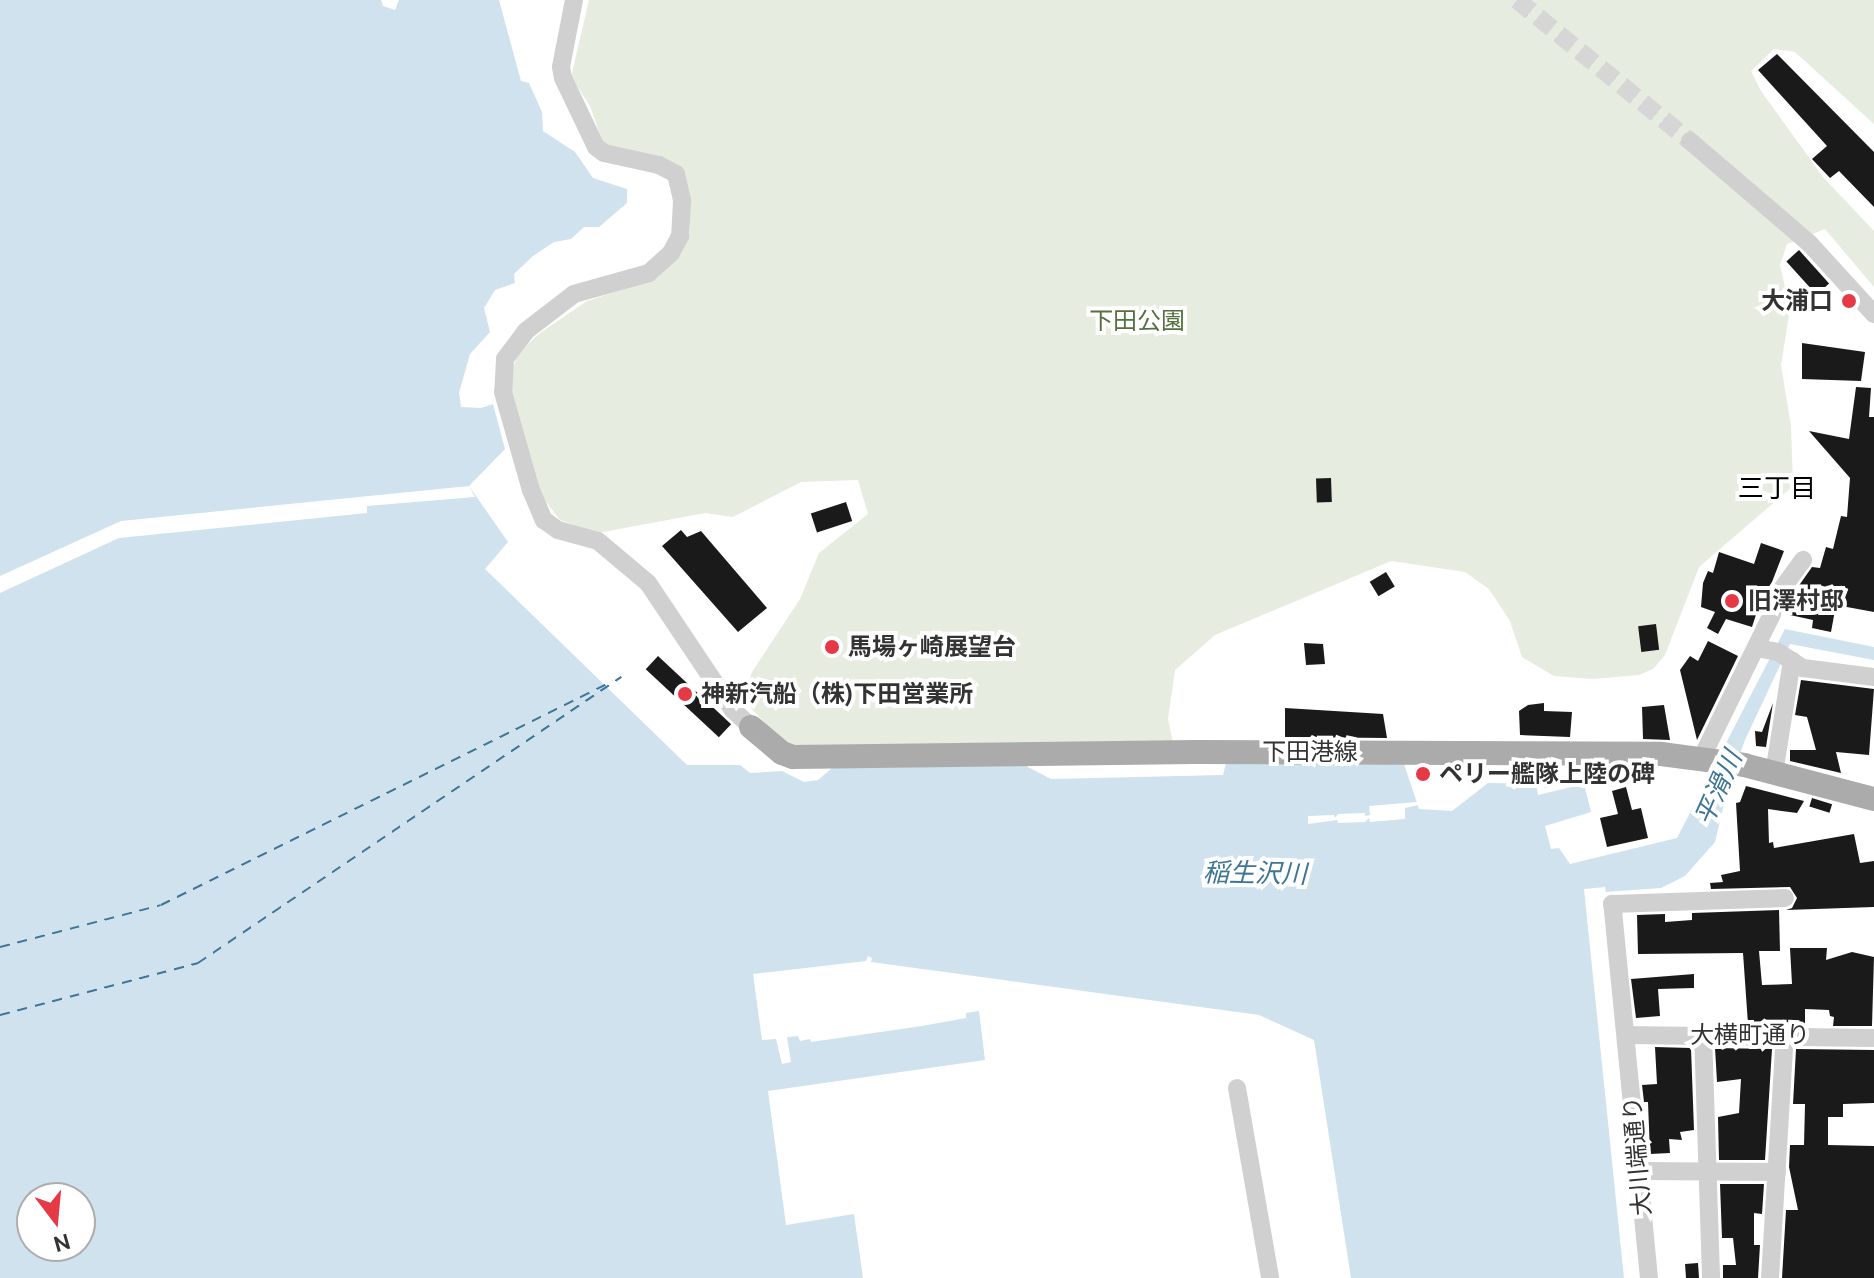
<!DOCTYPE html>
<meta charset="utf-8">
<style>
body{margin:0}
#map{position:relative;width:1874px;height:1278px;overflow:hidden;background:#fff;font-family:Ubuntu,"Noto Sans JP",sans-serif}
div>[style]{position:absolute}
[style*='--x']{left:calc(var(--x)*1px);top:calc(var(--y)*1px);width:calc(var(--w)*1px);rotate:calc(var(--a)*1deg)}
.green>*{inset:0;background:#e6ecdf}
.water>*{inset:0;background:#cfe2ee}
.pier>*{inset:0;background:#fff}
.ferry>*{height:2px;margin-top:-1px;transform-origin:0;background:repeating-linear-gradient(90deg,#3f7597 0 10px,transparent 0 18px)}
.building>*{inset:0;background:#1a1a1a;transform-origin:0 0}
.minor-tunnel>*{height:18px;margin-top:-9px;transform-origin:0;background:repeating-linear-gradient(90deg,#d6d6d6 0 18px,transparent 0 27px)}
.minor>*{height:18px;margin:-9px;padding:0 9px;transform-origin:9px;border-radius:9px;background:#d0d0d0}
.major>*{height:24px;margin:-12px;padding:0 12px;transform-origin:12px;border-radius:12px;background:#ababab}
.dots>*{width:22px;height:22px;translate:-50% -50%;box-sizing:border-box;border:4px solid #fff;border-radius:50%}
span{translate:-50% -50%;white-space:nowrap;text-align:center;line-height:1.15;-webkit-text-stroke:8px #fff;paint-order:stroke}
.poi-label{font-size:24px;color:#333;font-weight:700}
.right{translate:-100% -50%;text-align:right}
.left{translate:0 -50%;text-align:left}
.park-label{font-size:24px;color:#56703f}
.street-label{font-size:24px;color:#333}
.neighbourhood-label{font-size:26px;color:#000}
.water-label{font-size:26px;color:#3f7597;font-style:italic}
.north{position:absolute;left:16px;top:1182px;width:80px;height:80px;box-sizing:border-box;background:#fff;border:2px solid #adadad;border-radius:50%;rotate:164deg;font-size:22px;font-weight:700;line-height:32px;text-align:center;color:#333}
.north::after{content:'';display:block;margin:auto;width:28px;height:36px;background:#e63946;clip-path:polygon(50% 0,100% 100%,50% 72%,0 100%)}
</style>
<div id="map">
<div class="green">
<div style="clip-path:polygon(589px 0,1874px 0,1874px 124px,1795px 52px,1774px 49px,1751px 71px,1761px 91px,1823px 177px,1874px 231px,1874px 287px,1825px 229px,1787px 244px,1780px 265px,1790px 309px,1781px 365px,1791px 426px,1793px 486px,1699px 567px,1665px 655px,1653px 669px,1639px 675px,1593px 679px,1554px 676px,1522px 657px,1510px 621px,1489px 589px,1465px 572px,1391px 561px,1215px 635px,1175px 670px,1168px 719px,1174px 747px,789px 750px,743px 699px,752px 672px,800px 599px,819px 553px,868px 514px,858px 480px,801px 482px,733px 517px,705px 513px,598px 533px,560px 520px,540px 494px,509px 381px,518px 353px,540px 333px,587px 301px,656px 279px,678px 256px,690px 233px,690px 196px,679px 172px,603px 143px,590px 106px,571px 77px)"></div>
</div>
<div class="water">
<div style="clip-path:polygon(evenodd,0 0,381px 0,383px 6px,395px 10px,399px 0,499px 0,521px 81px,529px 83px,542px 112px,543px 131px,575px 152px,593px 178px,627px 189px,627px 203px,599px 227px,584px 227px,571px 239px,554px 242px,533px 256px,514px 274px,515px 283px,495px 290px,484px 308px,490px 332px,470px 354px,459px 393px,461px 407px,481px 408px,493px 404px,505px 449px,469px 486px,508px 542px,485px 569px,687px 765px,740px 765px,750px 773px,782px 771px,804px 782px,818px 780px,832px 768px,1026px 766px,1051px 779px,1223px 775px,1226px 763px,1404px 764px,1419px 809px,1452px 811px,1488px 783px,1536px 784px,1538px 795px,1584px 784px,1591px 812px,1545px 826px,1551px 849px,1559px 848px,1570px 864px,1677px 838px,1785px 629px,1874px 647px,1874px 660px,1790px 644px,1745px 740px,1729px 783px,1715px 842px,1685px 876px,1661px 888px,1606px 892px,1605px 887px,1584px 889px,1624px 1278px,1351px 1278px,1314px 1040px,1259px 1015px,871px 962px,872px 958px,868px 956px,866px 961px,753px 974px,762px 1040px,776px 1039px,782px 1064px,791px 1062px,787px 1037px,798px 1036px,800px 1041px,810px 1039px,811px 1042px,922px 1026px,966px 1018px,966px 1013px,979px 1011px,985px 1060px,768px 1091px,786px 1225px,854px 1214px,863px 1278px,0 1278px,0 0,32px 1198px,80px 1198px,80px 1246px,32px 1246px,32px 1198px)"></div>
</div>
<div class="pier">
<div style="clip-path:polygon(469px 486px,475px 497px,367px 506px,367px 513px,119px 538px,0 593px,0 576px,121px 521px)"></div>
<div style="clip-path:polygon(1417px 802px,1418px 805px,1405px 808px,1405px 819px,1370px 822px,1369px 818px,1365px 822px,1338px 823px,1337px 820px,1308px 824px,1308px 816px,1334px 815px,1335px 818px,1338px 814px,1365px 813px,1365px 816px,1370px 815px,1369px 806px)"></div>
</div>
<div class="ferry">
<div style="--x:0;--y:947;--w:166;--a:-14.6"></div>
<div style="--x:161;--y:905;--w:504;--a:-26.36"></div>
<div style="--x:0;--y:1015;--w:205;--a:-14.7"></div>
<div style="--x:198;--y:963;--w:511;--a:-34.06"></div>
</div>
<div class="building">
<div style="clip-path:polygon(1777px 54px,1874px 152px,1874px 207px,1839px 171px,1830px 178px,1812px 159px,1827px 146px,1758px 70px)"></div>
<div style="left:1799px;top:250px;width:45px;height:17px;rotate:48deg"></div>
<div style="clip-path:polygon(1802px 343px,1865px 352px,1861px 381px,1802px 379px)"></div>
<div style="clip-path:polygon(1856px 387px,1871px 388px,1869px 417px,1874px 417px,1874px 612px,1836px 605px,1831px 632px,1812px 628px,1813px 620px,1790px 615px,1793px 594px,1812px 567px,1820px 568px,1826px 547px,1833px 549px,1841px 516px,1847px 517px,1850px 478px,1809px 431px,1849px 439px)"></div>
<div style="left:1331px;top:478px;width:24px;height:15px;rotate:88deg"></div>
<div style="left:846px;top:502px;width:20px;height:37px;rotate:72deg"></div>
<div style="clip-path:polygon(681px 530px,687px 537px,701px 531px,767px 608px,738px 632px,662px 546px)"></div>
<div style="clip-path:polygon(1761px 543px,1784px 551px,1772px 582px,1768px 588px,1765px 587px,1752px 627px,1726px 619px,1718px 634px,1707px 628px,1715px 612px,1701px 607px,1703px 583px,1708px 571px,1713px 573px,1719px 552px,1754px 564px)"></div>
<div style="left:1386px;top:572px;width:17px;height:19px;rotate:59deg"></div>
<div style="left:1656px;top:624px;width:26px;height:18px;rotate:83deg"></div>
<div style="clip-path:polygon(1708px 641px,1738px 656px,1697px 740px,1680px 670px,1690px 656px,1698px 661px)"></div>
<div style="clip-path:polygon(1304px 643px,1323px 644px,1325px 664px,1306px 665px)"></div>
<div style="left:658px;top:656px;width:100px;height:18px;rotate:43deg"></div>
<div style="clip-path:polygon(1801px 680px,1874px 689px,1869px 755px,1836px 752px,1841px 773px,1790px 761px,1790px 750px,1816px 750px,1807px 717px,1795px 715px)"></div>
<div style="clip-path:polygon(1544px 703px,1544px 711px,1572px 712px,1570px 737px,1520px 735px,1519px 711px,1528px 705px)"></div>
<div style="clip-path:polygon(1773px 703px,1766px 747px,1756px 746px,1755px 731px,1762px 732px)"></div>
<div style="clip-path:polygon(1664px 705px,1670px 740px,1643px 739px,1642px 707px)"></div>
<div style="clip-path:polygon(1285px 708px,1383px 714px,1387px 738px,1285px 737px)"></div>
<div style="left:1557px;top:769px;width:15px;height:17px;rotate:74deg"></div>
<div style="clip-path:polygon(1746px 786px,1804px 801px,1797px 813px,1768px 809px,1769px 843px,1773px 842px,1774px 848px,1854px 834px,1860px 863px,1874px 861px,1874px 907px,1786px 910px,1792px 908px,1797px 898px,1790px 887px,1711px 889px,1710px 883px,1723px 882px,1721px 875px,1740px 871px,1736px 803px,1740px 802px)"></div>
<div style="clip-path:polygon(1626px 787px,1632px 810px,1641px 808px,1648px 838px,1607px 847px,1600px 818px,1618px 814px,1612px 791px)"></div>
<div style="left:1812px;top:798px;width:21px;height:9px;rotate:17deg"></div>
<div style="clip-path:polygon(1779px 910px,1780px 951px,1759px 951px,1762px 985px,1792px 984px,1790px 948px,1827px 948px,1826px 960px,1852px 952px,1874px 957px,1872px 1026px,1833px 1026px,1834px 1017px,1830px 1016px,1829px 1010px,1805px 1009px,1805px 1025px,1785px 1022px,1748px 1024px,1743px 953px,1638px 954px,1637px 915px,1665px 914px,1665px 922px,1692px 920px,1692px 913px)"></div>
<div style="clip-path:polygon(1694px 974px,1694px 988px,1658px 989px,1660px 1016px,1636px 1018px,1631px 979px)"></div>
<div style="clip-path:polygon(1655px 1047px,1691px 1048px,1694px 1130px,1680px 1132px,1682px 1140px,1669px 1139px,1670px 1153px,1650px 1154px,1648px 1102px,1644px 1102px,1642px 1085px,1657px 1084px)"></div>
<div style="clip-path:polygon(1715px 1048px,1772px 1049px,1765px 1160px,1719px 1160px,1718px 1117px,1739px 1113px,1741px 1079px,1717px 1082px)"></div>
<div style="clip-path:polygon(1796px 1049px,1874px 1050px,1874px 1103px,1843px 1104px,1843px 1117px,1828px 1117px,1828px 1145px,1874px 1146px,1874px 1278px,1782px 1278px,1786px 1210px,1798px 1210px,1789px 1167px,1790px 1145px,1804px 1145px,1805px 1104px,1793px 1104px)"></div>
<div style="clip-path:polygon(1720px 1184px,1764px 1184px,1762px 1214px,1754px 1213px,1754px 1245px,1760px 1245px,1758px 1278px,1723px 1278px,1723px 1265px,1736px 1265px,1733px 1238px,1722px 1238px)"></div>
<div style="left:1698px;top:1263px;width:15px;height:13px;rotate:86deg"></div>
</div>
<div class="minor-tunnel">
<div style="--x:1517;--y:0;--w:223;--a:39.2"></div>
</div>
<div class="minor">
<div style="--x:574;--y:0;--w:68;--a:101"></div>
<div style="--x:561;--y:67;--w:11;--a:80"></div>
<div style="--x:563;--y:78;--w:76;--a:64.4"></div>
<div style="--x:596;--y:147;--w:10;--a:37"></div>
<div style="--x:604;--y:153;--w:56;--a:12.3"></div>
<div style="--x:659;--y:165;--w:19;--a:28"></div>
<div style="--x:676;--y:174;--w:28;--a:77"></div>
<div style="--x:682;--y:201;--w:35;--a:93"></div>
<div style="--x:680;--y:236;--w:19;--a:118"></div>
<div style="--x:671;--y:253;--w:30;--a:138"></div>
<div style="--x:649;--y:273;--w:78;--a:164.4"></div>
<div style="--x:574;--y:294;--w:61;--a:142.4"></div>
<div style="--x:526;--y:331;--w:35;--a:127"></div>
<div style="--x:505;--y:359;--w:33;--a:93"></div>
<div style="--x:503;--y:392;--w:102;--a:74.1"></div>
<div style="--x:531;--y:490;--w:33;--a:67"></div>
<div style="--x:544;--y:520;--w:17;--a:36"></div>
<div style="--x:558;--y:530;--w:41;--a:15.4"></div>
<div style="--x:598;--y:541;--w:65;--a:40"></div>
<div style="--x:648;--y:583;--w:153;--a:56.2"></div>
<div style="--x:733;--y:710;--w:25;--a:43"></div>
<div style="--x:1690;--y:141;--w:158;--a:40.6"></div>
<div style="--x:1810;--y:244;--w:95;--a:47.6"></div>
<div style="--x:1756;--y:648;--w:22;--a:10"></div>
<div style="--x:1778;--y:652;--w:30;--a:33"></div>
<div style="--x:1803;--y:668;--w:72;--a:7.2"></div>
<div style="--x:1702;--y:757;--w:159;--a:-63.9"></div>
<div style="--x:1772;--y:614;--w:22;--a:-72"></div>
<div style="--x:1779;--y:593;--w:41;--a:-54"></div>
<div style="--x:1774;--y:773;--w:114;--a:-80.9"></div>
<div style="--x:1703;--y:1034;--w:244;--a:88.1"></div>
<div style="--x:1626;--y:1035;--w:248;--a:0.7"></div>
<div style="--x:1237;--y:1088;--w:193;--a:80.1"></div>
<div style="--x:1639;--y:1171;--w:138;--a:0.4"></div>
<div style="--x:1649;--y:1278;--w:376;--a:-95.6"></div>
<div style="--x:1612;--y:904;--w:173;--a:-2"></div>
<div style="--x:1770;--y:1278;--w:244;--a:-86.5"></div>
</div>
<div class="major">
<div style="--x:751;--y:727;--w:40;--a:40"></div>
<div style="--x:782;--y:753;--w:12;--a:20"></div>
<div style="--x:793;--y:757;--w:402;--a:-0.7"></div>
<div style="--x:1195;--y:752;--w:466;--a:0.2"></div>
<div style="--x:1661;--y:754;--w:84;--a:7.5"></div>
<div style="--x:1744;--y:765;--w:134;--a:14.7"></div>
</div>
<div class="dots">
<div style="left:1849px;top:301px;background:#e63946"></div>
<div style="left:1732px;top:601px;background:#e63946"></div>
<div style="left:832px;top:647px;background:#e63946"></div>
<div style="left:685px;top:694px;background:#e63946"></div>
<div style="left:1423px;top:774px;background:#e63946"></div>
</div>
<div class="poi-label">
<span class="right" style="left:1833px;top:301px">大浦口</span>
<span class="left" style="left:1748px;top:601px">旧澤村邸</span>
<span class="left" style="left:848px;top:647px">馬場ヶ崎展望台</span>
<span class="left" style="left:701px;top:694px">神新汽船（株)下田営業所</span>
<span class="left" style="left:1439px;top:774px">ペリー艦隊上陸の碑</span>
</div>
<div class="park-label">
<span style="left:1137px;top:321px">下田公園</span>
</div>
<div class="street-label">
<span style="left:1310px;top:752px">下田港線</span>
<span style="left:1750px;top:1035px">大横町通り</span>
<span style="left:1637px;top:1156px;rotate:-95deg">大川端通り</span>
</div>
<div class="neighbourhood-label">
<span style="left:1777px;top:488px">三丁目</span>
</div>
<div class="water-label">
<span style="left:1718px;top:788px;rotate:-66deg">平滑川</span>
<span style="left:1255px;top:873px;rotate:1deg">稲生沢川</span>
</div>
<div class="north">N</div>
</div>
